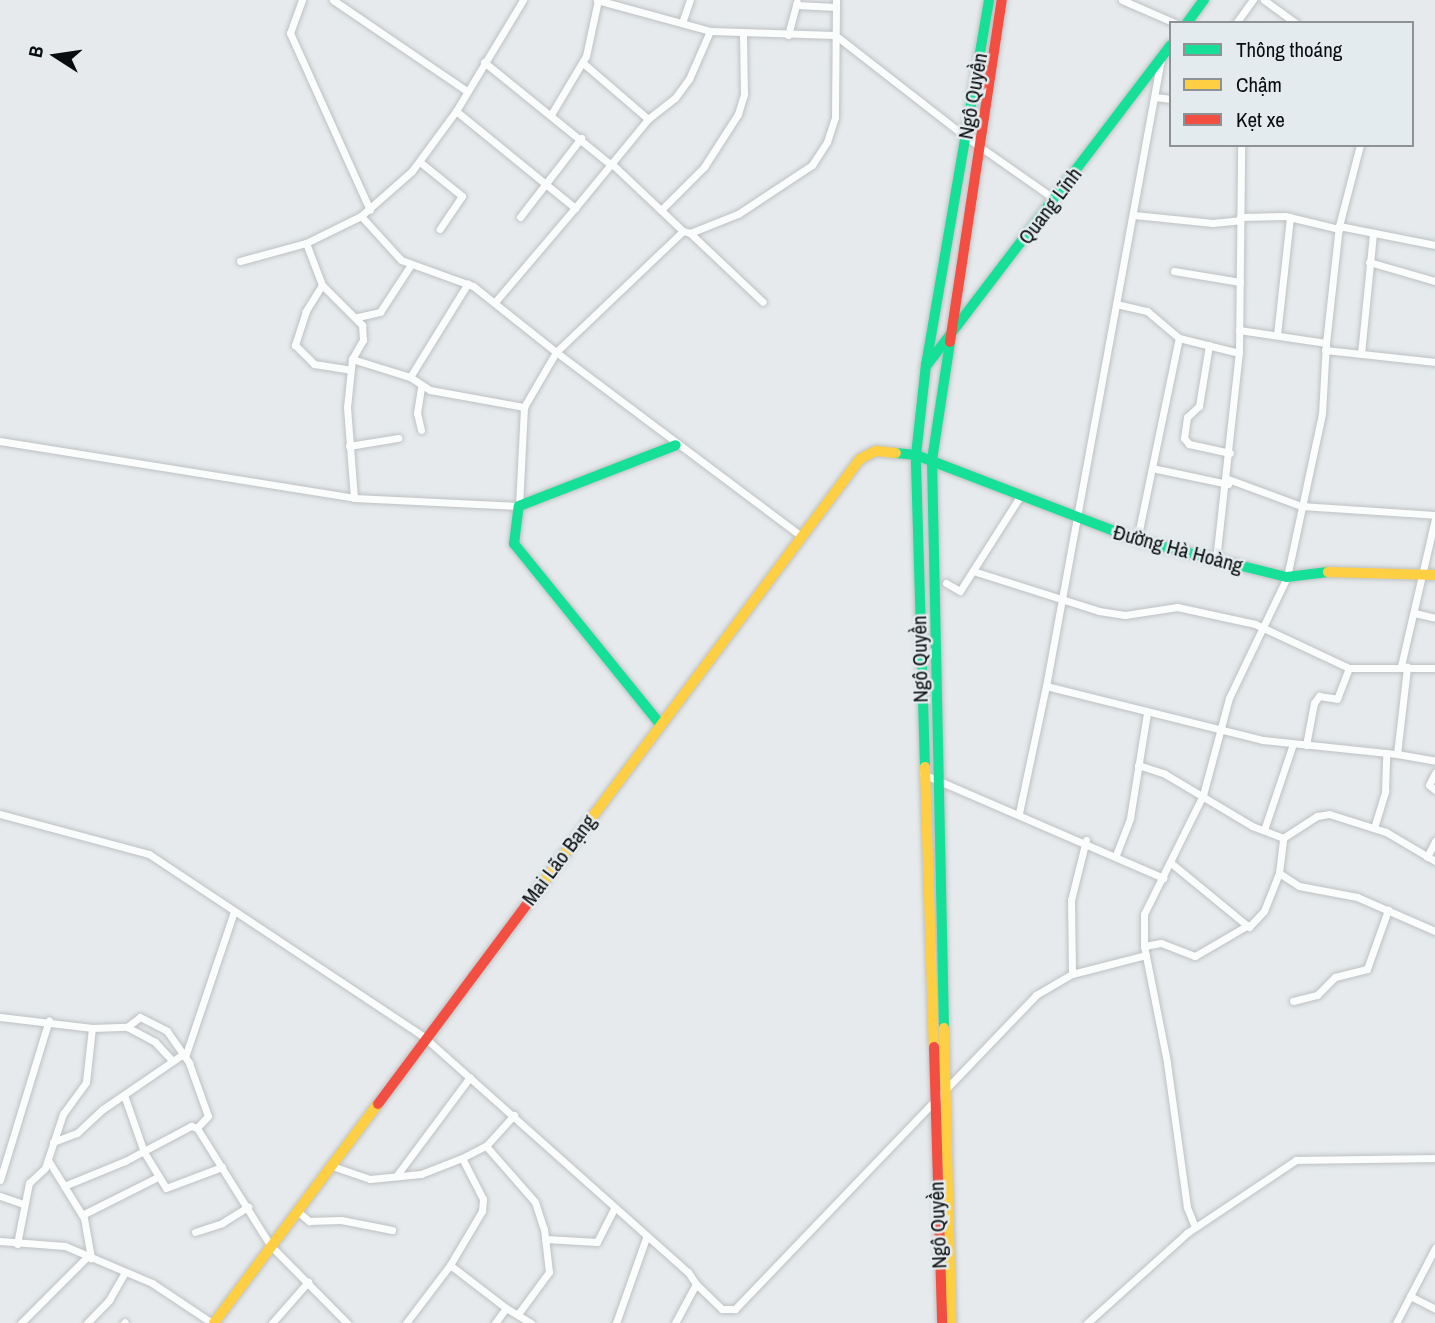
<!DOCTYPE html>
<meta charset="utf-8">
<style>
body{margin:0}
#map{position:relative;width:1435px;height:1323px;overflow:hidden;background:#e6eaec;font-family:"Archivo Narrow",sans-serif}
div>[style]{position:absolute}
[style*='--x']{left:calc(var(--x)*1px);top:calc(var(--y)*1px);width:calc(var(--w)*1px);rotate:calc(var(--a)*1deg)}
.roads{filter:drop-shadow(0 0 2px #bec1c3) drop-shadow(0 0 2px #bec1c3)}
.street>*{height:7px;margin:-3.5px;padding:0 3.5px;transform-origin:3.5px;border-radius:3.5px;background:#fbfcfc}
.fast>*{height:10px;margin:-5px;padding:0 5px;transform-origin:5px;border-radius:5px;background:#16e098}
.slow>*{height:10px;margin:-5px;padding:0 5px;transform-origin:5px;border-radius:5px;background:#ffcf43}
.jam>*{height:10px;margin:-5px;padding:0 5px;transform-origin:5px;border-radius:5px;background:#f24e42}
span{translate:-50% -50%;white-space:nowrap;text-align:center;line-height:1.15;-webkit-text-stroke:5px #e4ebee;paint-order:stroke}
.street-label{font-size:21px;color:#0a0d0e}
.legend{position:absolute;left:1169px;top:21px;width:245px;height:126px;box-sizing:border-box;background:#e4ebee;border:2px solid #8d9294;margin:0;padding:9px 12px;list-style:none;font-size:21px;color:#0a0d0e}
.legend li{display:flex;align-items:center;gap:14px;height:35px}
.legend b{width:35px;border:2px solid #8d9294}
.north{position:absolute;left:21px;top:21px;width:70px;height:70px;-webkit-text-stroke:5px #e4ebee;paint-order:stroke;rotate:282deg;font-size:19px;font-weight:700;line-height:28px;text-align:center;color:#0a0d0e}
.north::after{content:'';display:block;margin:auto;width:24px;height:32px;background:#0a0d0e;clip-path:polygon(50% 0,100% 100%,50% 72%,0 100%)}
</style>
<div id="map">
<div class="roads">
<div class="street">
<div style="--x:302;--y:0;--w:35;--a:110"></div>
<div style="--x:290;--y:33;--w:194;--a:65.7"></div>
<div style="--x:333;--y:0;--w:162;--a:34.2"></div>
<div style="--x:523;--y:0;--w:130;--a:121.1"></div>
<div style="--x:456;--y:111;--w:74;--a:126.3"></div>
<div style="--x:412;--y:171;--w:68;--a:138.6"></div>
<div style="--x:361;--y:216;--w:61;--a:153.9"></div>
<div style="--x:306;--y:243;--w:45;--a:69.1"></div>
<div style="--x:322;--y:285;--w:57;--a:45"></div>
<div style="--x:362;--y:325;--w:15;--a:86"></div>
<div style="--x:363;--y:340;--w:22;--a:120"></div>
<div style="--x:352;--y:359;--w:61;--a:17.2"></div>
<div style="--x:410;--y:377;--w:24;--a:33"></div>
<div style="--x:430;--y:390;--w:96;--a:10.3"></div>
<div style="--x:524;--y:407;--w:64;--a:-59.8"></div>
<div style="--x:556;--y:352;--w:305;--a:36.9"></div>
<div style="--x:597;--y:0;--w:117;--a:15.3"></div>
<div style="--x:710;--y:31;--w:125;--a:1.8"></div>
<div style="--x:835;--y:35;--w:166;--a:37.9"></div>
<div style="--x:966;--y:137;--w:110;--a:35"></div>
<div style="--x:1122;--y:0;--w:58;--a:23.5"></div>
<div style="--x:1264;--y:0;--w:39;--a:36"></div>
<div style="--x:796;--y:5;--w:40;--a:2.9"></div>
<div style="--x:683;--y:20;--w:21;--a:-71"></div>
<div style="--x:1236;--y:23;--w:29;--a:-54"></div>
<div style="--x:788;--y:35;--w:34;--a:-75"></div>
<div style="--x:1161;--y:59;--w:637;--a:100.39"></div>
<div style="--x:1046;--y:686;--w:224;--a:14"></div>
<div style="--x:1263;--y:740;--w:135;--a:6"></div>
<div style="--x:1397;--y:754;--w:88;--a:-83.4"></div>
<div style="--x:484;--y:62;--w:162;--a:39"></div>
<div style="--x:583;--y:63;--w:86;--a:40.7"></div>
<div style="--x:1155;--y:97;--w:16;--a:7"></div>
<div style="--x:456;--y:111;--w:154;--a:39.2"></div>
<div style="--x:575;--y:208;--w:115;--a:-50.6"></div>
<div style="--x:648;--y:119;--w:34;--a:-38"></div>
<div style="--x:675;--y:98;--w:24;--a:-54"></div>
<div style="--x:689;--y:79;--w:52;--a:-66.4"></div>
<div style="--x:552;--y:113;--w:66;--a:-59.2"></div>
<div style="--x:586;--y:56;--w:57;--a:-77.9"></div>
<div style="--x:420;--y:162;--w:54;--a:39"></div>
<div style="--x:462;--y:196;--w:40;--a:124"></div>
<div style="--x:611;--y:163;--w:99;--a:43.4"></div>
<div style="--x:661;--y:210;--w:61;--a:-45"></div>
<div style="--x:704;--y:167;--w:63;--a:-57.3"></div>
<div style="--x:738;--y:114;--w:21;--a:-73"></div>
<div style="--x:744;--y:94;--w:60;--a:-91"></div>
<div style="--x:1134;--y:215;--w:79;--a:5.8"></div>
<div style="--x:1213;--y:223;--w:27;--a:-6"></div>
<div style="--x:361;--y:216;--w:59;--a:47.7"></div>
<div style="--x:401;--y:260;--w:77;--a:19.9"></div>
<div style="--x:473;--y:286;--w:106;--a:38.5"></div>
<div style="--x:556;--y:352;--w:175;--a:-43.6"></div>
<div style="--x:683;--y:231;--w:7;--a:16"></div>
<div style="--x:690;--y:233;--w:52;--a:-21.6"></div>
<div style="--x:738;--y:214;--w:89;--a:-33.5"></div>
<div style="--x:812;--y:165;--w:27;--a:-57"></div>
<div style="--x:827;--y:142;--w:26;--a:-72"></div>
<div style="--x:835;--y:117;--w:117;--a:-89.5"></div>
<div style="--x:520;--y:217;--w:100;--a:-52.3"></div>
<div style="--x:1240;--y:217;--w:45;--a:-1.3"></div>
<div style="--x:1285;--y:216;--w:56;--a:13.5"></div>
<div style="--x:1339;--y:226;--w:98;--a:11.2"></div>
<div style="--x:690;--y:233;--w:100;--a:43.4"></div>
<div style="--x:240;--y:261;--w:68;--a:-15.3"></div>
<div style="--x:1369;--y:262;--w:69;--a:16.1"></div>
<div style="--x:1174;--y:271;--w:67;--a:9.5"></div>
<div style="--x:322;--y:285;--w:31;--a:122"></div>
<div style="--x:306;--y:311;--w:36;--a:108"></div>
<div style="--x:295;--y:345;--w:27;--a:45"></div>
<div style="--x:314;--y:364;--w:37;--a:9"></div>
<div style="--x:495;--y:302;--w:123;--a:-49.6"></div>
<div style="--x:1116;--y:304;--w:32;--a:13"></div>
<div style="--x:1147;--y:311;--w:42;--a:40.2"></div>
<div style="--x:358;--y:317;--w:23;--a:-13"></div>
<div style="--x:380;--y:312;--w:55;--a:-56.9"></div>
<div style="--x:1277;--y:335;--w:119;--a:-83.7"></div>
<div style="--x:1326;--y:343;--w:118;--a:-83.7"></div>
<div style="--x:1339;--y:226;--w:84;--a:-75.5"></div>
<div style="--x:1209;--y:345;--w:62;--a:99.3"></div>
<div style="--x:1199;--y:406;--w:16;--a:137"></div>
<div style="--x:1187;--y:417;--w:21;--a:98"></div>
<div style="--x:1184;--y:438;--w:8;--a:50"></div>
<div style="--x:1189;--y:444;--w:42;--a:12.4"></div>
<div style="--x:1325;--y:350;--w:111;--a:6.2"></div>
<div style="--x:1361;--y:354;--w:122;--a:-84.3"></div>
<div style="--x:352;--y:359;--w:48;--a:95.9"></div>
<div style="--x:347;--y:407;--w:91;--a:85.6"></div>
<div style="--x:410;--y:377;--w:110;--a:-58.3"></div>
<div style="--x:421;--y:430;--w:17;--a:-103"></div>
<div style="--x:417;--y:413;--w:25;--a:-81"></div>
<div style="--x:0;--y:441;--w:359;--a:9.1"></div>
<div style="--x:354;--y:498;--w:165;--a:2.8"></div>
<div style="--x:519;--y:506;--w:99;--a:-87.1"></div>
<div style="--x:349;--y:446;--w:50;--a:-9.3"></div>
<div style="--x:1152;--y:468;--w:78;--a:11.9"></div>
<div style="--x:1228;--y:479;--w:78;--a:20.3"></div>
<div style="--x:1301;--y:506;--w:134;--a:3.8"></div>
<div style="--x:1137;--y:540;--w:206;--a:-78.3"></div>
<div style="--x:1179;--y:338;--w:62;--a:14"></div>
<div style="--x:1216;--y:560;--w:208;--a:-83.7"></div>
<div style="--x:1239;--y:353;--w:208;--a:-89.4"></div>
<div style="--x:973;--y:571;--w:132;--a:17.6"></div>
<div style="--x:1099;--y:611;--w:26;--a:9"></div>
<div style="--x:1125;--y:615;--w:53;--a:-8.7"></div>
<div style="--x:1177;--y:607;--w:80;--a:12.3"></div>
<div style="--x:1255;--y:624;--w:104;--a:25.1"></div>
<div style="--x:946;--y:583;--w:16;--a:30"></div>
<div style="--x:960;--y:591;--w:110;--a:-57.6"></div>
<div style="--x:1414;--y:613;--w:22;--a:13"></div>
<div style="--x:1401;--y:666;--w:151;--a:-77"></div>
<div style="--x:1306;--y:745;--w:43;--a:-79.2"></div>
<div style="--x:1314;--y:703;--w:9;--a:-54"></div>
<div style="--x:1319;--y:696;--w:18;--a:9"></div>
<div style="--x:1337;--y:699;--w:33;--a:-69"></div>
<div style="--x:1349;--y:668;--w:86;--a:0"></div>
<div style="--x:1397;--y:754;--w:39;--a:10"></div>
<div style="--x:1138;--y:765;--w:28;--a:18"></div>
<div style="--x:1165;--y:774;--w:101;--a:30.9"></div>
<div style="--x:1252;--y:826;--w:33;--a:21"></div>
<div style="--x:1283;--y:838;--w:40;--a:-32.9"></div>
<div style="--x:1317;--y:816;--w:12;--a:-9"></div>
<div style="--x:1329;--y:814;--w:60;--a:17.5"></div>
<div style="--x:1386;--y:832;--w:57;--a:30.6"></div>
<div style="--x:1435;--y:773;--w:13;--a:117"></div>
<div style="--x:1429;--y:785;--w:8;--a:40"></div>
<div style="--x:923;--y:774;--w:262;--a:23.4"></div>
<div style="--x:1019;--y:813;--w:130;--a:-78"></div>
<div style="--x:0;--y:814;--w:154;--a:15"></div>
<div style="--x:149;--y:854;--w:330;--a:33.6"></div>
<div style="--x:424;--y:1037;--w:353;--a:41.7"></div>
<div style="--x:688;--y:1272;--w:14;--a:56"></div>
<div style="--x:696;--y:1284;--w:44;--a:118.3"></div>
<div style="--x:1374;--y:828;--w:39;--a:-73"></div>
<div style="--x:1385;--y:791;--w:38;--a:-88"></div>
<div style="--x:1264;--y:830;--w:91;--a:-71.4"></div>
<div style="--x:1086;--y:840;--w:62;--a:104"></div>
<div style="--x:1071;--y:900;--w:74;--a:89.2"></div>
<div style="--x:1072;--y:974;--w:76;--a:-14.4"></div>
<div style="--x:1116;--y:855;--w:40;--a:-69"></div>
<div style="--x:1130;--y:818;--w:106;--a:-80.8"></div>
<div style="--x:1427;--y:857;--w:18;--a:-63"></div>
<div style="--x:1171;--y:863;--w:101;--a:39.4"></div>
<div style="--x:1249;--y:927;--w:22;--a:-47"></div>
<div style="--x:1264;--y:911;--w:41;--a:-68.5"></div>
<div style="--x:1279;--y:873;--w:35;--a:-83"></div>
<div style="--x:1279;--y:873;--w:24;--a:33"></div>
<div style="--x:1299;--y:886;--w:59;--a:10.7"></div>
<div style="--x:1357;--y:897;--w:85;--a:23.6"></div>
<div style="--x:1144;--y:946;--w:17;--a:-10"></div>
<div style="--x:1161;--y:943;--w:36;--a:21"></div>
<div style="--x:1195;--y:956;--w:61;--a:-30.3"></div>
<div style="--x:1293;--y:1001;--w:25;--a:-14"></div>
<div style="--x:1317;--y:995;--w:25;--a:-45"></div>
<div style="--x:1335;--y:977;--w:33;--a:-14"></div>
<div style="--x:1367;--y:969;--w:63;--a:-70.4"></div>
<div style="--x:0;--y:1017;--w:93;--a:6.8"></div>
<div style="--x:92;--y:1028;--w:35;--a:-2"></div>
<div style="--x:127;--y:1027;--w:16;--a:-38"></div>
<div style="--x:140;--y:1017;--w:30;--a:27"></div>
<div style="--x:167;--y:1031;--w:39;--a:55"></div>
<div style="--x:189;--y:1063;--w:56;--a:70.3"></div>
<div style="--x:208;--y:1116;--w:16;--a:133"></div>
<div style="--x:197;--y:1128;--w:138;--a:58"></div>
<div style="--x:270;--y:1245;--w:110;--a:45.4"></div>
<div style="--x:127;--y:1027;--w:32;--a:28"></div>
<div style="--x:155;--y:1042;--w:26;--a:47"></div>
<div style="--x:185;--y:1057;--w:154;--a:-71.4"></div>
<div style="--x:124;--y:1095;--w:60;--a:70.7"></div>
<div style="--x:144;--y:1152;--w:42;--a:58.6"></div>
<div style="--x:166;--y:1188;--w:60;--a:-20.6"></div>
<div style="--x:53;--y:1142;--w:26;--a:-21"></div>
<div style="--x:77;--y:1133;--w:35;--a:-43"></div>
<div style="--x:103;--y:1109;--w:97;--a:-34.5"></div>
<div style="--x:486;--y:1146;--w:74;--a:48.8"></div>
<div style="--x:535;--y:1202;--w:28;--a:72"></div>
<div style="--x:544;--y:1229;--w:43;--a:83.4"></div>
<div style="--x:549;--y:1272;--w:52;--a:126.4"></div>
<div style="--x:48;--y:1160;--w:68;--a:58.2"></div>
<div style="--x:84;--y:1218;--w:41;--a:80.1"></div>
<div style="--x:332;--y:1166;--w:40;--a:18.9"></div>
<div style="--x:370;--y:1179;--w:51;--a:-5.6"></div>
<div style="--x:421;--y:1174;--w:44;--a:-21.3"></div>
<div style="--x:397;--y:1175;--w:122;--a:-53.3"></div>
<div style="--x:0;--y:1180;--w:167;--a:-73"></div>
<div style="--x:64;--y:1186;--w:66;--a:-22.3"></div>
<div style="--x:125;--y:1161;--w:75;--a:-27.9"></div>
<div style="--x:191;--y:1126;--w:6;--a:18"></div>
<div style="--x:0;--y:1196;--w:24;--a:19"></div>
<div style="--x:297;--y:1211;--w:16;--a:40"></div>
<div style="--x:309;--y:1221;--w:32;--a:-2"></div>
<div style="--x:341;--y:1220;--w:52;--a:11.1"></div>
<div style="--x:82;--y:1215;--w:85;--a:-26.6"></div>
<div style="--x:1195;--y:1227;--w:22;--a:-112"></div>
<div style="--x:1187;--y:1207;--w:146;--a:-97.9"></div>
<div style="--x:1167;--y:1062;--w:118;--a:-101.2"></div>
<div style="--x:1144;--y:946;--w:32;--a:-90"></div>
<div style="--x:1144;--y:914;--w:133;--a:-63.6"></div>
<div style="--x:1203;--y:795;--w:100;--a:-75"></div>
<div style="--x:1229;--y:698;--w:134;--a:-64.4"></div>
<div style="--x:1287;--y:577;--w:167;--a:-77.9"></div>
<div style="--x:1322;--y:414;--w:71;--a:-86.8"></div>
<div style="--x:1326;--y:343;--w:88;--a:-171.5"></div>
<div style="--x:195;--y:1232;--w:28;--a:-18"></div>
<div style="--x:222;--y:1223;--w:31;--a:-32"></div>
<div style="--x:545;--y:1239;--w:52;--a:3.3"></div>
<div style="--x:597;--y:1242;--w:38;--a:-63"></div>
<div style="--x:0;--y:1241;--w:65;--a:4.4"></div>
<div style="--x:65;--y:1246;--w:95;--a:23"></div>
<div style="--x:152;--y:1283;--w:72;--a:33.7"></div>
<div style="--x:17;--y:1244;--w:62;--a:-78.9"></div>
<div style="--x:29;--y:1183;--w:22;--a:-43"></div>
<div style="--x:45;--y:1168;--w:57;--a:-71.6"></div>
<div style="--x:63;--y:1114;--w:39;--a:-54"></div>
<div style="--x:86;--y:1082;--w:54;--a:-83.7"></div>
<div style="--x:450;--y:1265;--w:63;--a:-59.3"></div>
<div style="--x:482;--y:1211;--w:12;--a:-85"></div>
<div style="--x:483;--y:1199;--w:46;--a:-117.1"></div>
<div style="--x:462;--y:1158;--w:27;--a:-27"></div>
<div style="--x:486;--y:1146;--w:42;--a:-47.9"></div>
<div style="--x:696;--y:1284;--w:36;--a:44"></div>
<div style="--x:722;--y:1309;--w:13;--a:0"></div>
<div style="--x:735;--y:1309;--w:435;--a:-46.2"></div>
<div style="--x:1036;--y:995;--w:42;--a:-30.3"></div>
<div style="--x:1410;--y:1296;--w:28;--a:27"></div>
<div style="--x:506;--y:1308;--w:29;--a:31"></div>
<div style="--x:21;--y:1323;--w:95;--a:-45"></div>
<div style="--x:87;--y:1323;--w:32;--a:-46"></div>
<div style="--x:109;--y:1300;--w:32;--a:-60"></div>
<div style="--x:124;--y:1323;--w:1;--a:-45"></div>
<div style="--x:272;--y:1323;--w:55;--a:-48.7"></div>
<div style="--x:406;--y:1323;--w:73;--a:-52.8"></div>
<div style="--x:450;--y:1265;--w:71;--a:37.5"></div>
<div style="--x:506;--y:1308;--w:19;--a:126"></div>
<div style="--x:616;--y:1323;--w:90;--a:-70.6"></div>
<div style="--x:1087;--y:1323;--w:135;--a:-42"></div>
<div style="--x:1187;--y:1233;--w:131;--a:-33.8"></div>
<div style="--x:1296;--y:1160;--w:139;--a:-0.8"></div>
<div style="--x:1396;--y:1323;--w:85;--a:-62.5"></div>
</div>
<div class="fast">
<div style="--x:1187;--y:23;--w:29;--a:-54"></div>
<div style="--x:927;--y:365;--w:402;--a:-52.7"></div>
<div style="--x:896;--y:453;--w:20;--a:6"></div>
<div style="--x:916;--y:455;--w:237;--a:21"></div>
<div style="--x:1137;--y:540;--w:154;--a:13.9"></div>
<div style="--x:1287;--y:577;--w:41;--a:-7"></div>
<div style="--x:660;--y:724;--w:232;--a:-129"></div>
<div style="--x:514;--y:544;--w:38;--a:-83"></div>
<div style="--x:519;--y:506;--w:168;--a:-21.2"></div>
<div style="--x:925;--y:767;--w:312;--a:-91.7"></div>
<div style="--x:916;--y:455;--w:91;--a:-83.7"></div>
<div style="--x:926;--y:365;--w:370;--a:-80.2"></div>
<div style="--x:944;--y:1028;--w:568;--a:-91.21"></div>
<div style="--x:932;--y:460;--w:119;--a:-81.3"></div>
</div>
<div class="slow">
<div style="--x:1328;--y:572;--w:107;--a:1.6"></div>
<div style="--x:925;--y:767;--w:280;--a:88.2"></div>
<div style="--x:531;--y:899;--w:549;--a:-53.21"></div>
<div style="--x:860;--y:459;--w:18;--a:-27"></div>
<div style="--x:876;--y:451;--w:20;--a:6"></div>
<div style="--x:944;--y:1028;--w:295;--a:88.6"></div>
<div style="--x:214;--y:1323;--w:274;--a:-53.2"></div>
</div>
<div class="jam">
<div style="--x:950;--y:342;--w:346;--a:-81.4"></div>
<div style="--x:934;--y:1047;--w:276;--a:88.3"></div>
<div style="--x:378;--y:1104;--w:256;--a:-53.3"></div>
</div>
</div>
<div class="street-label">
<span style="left:973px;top:96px;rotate:-80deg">Ngô Quyền</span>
<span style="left:1050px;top:206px;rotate:-53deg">Quang Lĩnh</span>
<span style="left:1178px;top:549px;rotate:15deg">Đường Hà Hoàng</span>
<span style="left:920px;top:659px;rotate:-91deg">Ngô Quyền</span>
<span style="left:559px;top:860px;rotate:-53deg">Mai Lão Bạng</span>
<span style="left:938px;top:1225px;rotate:-92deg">Ngô Quyền</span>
</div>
<ul class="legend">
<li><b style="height:9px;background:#16e098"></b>Thông thoáng</li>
<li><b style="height:9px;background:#ffcf43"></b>Chậm</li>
<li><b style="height:9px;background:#f24e42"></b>Kẹt xe</li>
</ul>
<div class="north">B</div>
</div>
